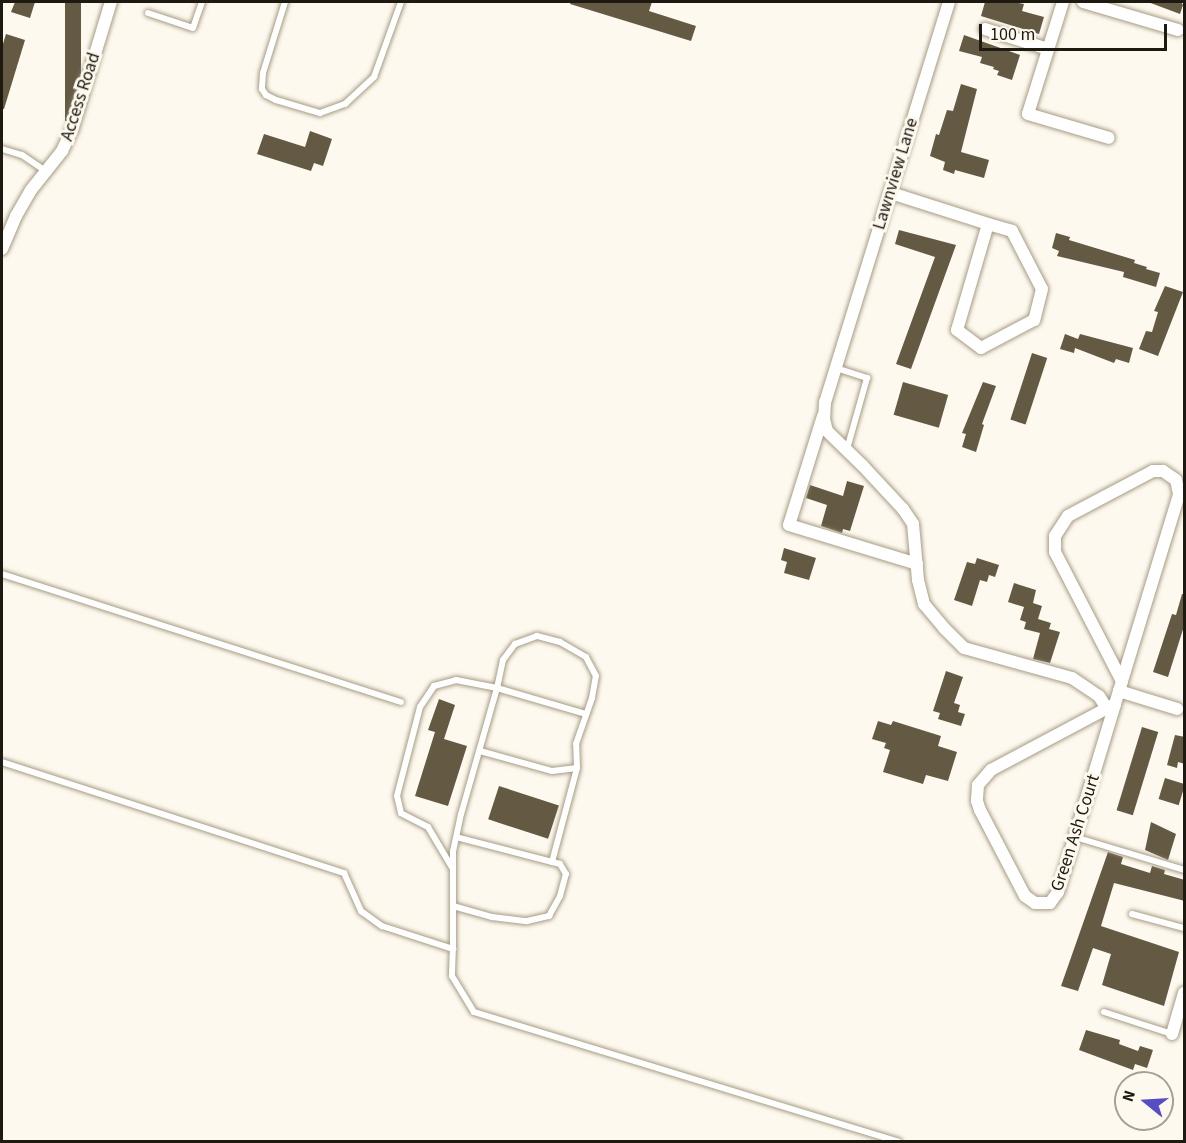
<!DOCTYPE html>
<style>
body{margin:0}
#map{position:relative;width:1186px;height:1143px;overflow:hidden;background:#fef9ef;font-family:"Source Sans 3",sans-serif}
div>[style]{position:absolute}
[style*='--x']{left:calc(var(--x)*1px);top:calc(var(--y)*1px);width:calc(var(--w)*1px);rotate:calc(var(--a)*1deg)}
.building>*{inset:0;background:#645a44;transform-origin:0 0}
.roads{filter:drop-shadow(0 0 2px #a69c84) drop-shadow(0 0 2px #a69c84)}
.lane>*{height:6px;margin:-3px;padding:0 3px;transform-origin:3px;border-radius:3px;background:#fff}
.street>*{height:12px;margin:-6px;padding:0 6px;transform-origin:6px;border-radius:6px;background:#fff}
span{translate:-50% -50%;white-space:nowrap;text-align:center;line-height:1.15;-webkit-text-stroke:6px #fef9ef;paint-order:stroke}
.street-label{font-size:18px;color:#1e1a11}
.frame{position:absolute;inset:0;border:3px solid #1e1a11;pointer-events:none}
.north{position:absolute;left:1114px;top:1071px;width:60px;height:60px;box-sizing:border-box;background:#fef9ef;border:2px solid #a4a096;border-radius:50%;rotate:288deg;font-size:16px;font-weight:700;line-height:24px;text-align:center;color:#1e1a11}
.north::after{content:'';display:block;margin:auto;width:21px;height:27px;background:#564dc5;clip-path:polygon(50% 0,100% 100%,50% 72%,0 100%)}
.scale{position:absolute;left:979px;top:24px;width:188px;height:27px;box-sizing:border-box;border:3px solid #1e1a11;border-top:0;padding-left:8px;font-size:18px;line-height:21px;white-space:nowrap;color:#1e1a11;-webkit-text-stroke:4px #fef9ef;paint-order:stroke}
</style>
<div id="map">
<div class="building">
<div style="clip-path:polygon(15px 2px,35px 2px,30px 18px,11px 12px)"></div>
<div style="left:65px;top:2px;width:16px;height:119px"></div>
<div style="clip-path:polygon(571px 2px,652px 2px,649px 11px,696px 26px,691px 41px,570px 4px)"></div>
<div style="clip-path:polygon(985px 2px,1014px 2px,1024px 4px,1022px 11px,1044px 17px,1039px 34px,981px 16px)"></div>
<div style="clip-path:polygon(1148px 2px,1181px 2px,1183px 5px,1180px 14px)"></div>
<div style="clip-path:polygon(6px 34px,25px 40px,4px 109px,2px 109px,2px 47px)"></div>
<div style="clip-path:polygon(964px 35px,1020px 55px,1012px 80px,997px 75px,999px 71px,993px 69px,994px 67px,980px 63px,982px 57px,959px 51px)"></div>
<div style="clip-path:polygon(961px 84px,977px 89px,961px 152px,989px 160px,984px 178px,955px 170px,954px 174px,943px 170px,945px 162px,930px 156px,936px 134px,939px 135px,947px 110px,953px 111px)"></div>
<div style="clip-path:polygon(310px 131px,332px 139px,323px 166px,314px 163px,311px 171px,257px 154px,264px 134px,305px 147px)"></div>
<div style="clip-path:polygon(899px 230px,956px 245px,911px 369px,896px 364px,935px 257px,895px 244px)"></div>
<div style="clip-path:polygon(1056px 233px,1070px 237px,1069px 240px,1135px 260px,1134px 263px,1147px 267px,1146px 269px,1160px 273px,1156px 287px,1123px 277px,1124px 272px,1057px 256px,1059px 251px,1052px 248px)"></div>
<div style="clip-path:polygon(1165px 286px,1183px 292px,1158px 356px,1139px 349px,1146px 331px,1152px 332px,1158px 312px,1154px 311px)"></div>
<div style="clip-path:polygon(1065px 334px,1078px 339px,1080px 334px,1133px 348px,1129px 363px,1116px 359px,1114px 363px,1075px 348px,1074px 353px,1060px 349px)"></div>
<div style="left:1032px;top:353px;width:16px;height:70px;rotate:18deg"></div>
<div style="left:903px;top:382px;width:47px;height:34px;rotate:16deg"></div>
<div style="clip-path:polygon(983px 382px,996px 386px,982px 424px,984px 425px,976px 452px,962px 447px,966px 434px,962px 433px)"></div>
<div style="clip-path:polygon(847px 481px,864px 486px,850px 531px,843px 529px,842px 533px,821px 526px,827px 505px,806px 498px,810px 485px,843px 496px)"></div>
<div style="clip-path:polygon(784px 548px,816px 558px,809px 580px,784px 573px,787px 562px,781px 560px)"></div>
<div style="clip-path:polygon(977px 558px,999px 565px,995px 577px,989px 575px,987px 582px,980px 580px,972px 606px,954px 600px,967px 562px,975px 564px)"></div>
<div style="clip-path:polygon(1014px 583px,1036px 590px,1033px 603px,1042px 606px,1038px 619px,1051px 623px,1049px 629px,1060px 632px,1050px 663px,1033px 659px,1040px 633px,1024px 629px,1026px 622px,1020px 620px,1024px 607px,1008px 602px)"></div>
<div style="clip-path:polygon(1182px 594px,1185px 594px,1185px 623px,1168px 677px,1153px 672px,1172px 614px,1176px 615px)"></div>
<div style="clip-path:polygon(946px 671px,963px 677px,954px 703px,960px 705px,958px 712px,965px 714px,961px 726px,938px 719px,940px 713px,933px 711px)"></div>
<div style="clip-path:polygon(439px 699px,455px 705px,444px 739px,467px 746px,448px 806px,415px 796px,435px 732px,428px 730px)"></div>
<div style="clip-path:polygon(878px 721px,891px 725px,893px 721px,941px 736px,938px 746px,957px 752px,948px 781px,926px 775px,923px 784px,883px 772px,890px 750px,884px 748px,886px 743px,872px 739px)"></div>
<div style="left:1142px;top:727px;width:17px;height:87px;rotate:17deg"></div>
<div style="clip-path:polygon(1175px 735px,1185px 737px,1185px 764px,1178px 762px,1177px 768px,1167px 765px)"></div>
<div style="left:1165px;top:778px;width:21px;height:22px;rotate:17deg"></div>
<div style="left:499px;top:786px;width:63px;height:35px;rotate:18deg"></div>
<div style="clip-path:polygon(1151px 822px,1176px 834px,1168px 860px,1145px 850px)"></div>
<div style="clip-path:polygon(1108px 852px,1123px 857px,1121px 864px,1150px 873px,1152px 866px,1165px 870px,1164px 874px,1185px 880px,1185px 901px,1114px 883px,1101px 926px,1179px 952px,1164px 1006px,1102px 985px,1111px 954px,1093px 948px,1078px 991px,1061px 986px)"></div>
<div style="clip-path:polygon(1086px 1030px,1120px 1040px,1119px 1044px,1138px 1051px,1140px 1046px,1153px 1050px,1147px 1068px,1135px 1064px,1133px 1070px,1079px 1050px)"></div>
</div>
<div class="roads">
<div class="lane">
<div style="--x:285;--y:2;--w:74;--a:107.2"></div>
<div style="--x:263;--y:73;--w:16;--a:94"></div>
<div style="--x:262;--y:89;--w:7;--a:56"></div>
<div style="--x:266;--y:95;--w:11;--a:27"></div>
<div style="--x:276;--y:100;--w:46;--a:16.5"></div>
<div style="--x:320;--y:113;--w:27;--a:-20"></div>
<div style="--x:345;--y:104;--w:40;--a:-43"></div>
<div style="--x:374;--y:77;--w:80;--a:-70.2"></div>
<div style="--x:148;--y:13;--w:47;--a:18.4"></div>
<div style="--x:193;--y:28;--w:28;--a:-71"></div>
<div style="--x:2;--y:149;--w:21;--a:17"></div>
<div style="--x:22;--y:155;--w:29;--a:34"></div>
<div style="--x:836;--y:368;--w:33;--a:18"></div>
<div style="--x:867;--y:378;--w:74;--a:105.7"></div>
<div style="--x:2;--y:574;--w:419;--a:17.8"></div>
<div style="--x:480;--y:751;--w:75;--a:15.5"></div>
<div style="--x:552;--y:771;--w:25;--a:-7"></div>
<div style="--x:2;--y:762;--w:360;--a:18"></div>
<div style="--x:344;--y:873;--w:42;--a:65.9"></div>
<div style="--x:361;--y:911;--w:26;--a:36"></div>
<div style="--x:382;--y:926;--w:75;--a:17.9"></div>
<div style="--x:1075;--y:837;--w:114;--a:16.8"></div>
<div style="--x:552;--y:862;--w:97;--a:-75.1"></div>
<div style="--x:577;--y:768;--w:24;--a:-92"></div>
<div style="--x:576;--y:744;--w:49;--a:-70.8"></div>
<div style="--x:592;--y:698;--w:22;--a:-80"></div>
<div style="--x:596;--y:676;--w:21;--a:-118"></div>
<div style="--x:586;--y:657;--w:30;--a:-150"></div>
<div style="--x:560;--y:642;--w:24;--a:-165"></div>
<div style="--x:537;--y:636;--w:23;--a:160"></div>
<div style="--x:515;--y:644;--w:20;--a:127"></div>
<div style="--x:503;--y:660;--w:29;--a:102"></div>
<div style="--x:497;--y:688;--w:93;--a:16.3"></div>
<div style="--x:453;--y:869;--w:49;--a:-120.8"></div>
<div style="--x:428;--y:827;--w:30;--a:-153"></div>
<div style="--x:401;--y:813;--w:17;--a:-103"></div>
<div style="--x:397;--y:796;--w:92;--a:-75.5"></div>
<div style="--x:420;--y:707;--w:25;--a:-56"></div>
<div style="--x:434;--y:686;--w:23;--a:-15"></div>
<div style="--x:456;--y:680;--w:42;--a:11"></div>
<div style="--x:497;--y:688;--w:131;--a:105.9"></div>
<div style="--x:461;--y:814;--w:38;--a:102"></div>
<div style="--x:453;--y:851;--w:94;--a:90"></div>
<div style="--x:453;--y:945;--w:31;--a:92"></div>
<div style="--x:452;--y:976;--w:42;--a:58.6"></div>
<div style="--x:474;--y:1012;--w:444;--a:17"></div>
<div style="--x:453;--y:906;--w:41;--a:15.8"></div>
<div style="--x:492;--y:917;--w:35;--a:7"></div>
<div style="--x:527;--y:921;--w:23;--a:-13"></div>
<div style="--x:549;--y:916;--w:23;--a:-61"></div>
<div style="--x:560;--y:896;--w:23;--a:-75"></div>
<div style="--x:566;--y:874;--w:12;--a:-121"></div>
<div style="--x:560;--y:864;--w:107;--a:-165.4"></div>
<div style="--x:1132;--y:914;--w:54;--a:15.1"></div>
<div style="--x:1104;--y:1012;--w:71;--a:17.9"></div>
</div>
<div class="street">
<div style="--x:949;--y:2;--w:419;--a:107.2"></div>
<div style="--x:825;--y:402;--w:17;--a:93"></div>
<div style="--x:824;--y:419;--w:12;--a:76"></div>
<div style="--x:827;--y:431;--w:50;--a:44.2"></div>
<div style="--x:863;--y:466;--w:59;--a:47.1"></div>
<div style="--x:903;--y:509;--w:18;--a:56"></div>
<div style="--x:913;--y:524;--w:56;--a:84.9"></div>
<div style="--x:918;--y:580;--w:25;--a:76"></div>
<div style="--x:924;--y:604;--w:31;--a:50"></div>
<div style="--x:944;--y:628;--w:28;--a:45"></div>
<div style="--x:964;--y:648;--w:112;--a:15.5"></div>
<div style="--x:1072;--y:678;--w:32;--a:34"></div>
<div style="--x:1099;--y:696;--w:15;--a:58"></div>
<div style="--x:1063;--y:2;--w:117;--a:107.4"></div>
<div style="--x:1028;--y:114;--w:84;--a:16.5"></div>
<div style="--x:1083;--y:2;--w:99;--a:16.4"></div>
<div style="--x:985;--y:29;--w:66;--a:17.6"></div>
<div style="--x:891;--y:193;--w:102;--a:17.7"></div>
<div style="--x:988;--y:224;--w:25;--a:16"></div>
<div style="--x:1012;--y:231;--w:65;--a:62.7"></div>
<div style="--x:1042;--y:289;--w:32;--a:104"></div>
<div style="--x:1034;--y:320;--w:60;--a:152.2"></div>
<div style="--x:981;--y:348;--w:30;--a:-143"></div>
<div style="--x:957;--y:330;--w:110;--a:-73.7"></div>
<div style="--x:2;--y:249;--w:36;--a:-67"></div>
<div style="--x:16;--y:216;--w:30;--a:-60"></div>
<div style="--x:31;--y:190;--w:50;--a:-51.5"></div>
<div style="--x:62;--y:151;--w:23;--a:-65"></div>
<div style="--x:72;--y:130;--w:134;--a:-73.1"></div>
<div style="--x:823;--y:416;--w:114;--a:107.3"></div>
<div style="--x:789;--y:525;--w:134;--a:16.9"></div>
<div style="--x:1119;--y:691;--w:61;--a:17.2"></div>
<div style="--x:1115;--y:704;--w:140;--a:152"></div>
<div style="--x:991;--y:770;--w:20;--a:131"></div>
<div style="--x:978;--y:785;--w:16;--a:94"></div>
<div style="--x:977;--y:801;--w:9;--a:72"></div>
<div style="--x:980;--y:810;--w:97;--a:62.4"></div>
<div style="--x:1025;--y:896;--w:12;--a:35"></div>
<div style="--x:1035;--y:903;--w:15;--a:0"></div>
<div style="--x:1050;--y:903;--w:14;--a:-54"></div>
<div style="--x:1058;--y:892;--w:196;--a:-73.1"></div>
<div style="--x:1115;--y:704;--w:14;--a:-73"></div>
<div style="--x:1119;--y:691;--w:10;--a:-73"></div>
<div style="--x:1122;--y:681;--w:195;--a:-73"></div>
<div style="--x:1179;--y:494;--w:14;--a:-102"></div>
<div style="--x:1176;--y:480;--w:16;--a:-145"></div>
<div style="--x:1163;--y:471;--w:10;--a:180"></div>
<div style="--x:1153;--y:471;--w:96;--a:152.1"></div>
<div style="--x:1068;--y:516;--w:24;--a:123"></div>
<div style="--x:1055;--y:536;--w:16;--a:90"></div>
<div style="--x:1055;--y:552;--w:145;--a:62.6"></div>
<div style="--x:1172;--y:1034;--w:43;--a:-73.7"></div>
</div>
</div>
<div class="street-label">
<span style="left:81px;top:97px;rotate:-72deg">Access Road</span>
<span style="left:896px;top:174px;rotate:-73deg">Lawnview Lane</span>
<span style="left:1076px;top:833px;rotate:-72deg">Green Ash Court</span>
</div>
<div class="frame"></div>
<div class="north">N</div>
<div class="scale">100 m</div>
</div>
